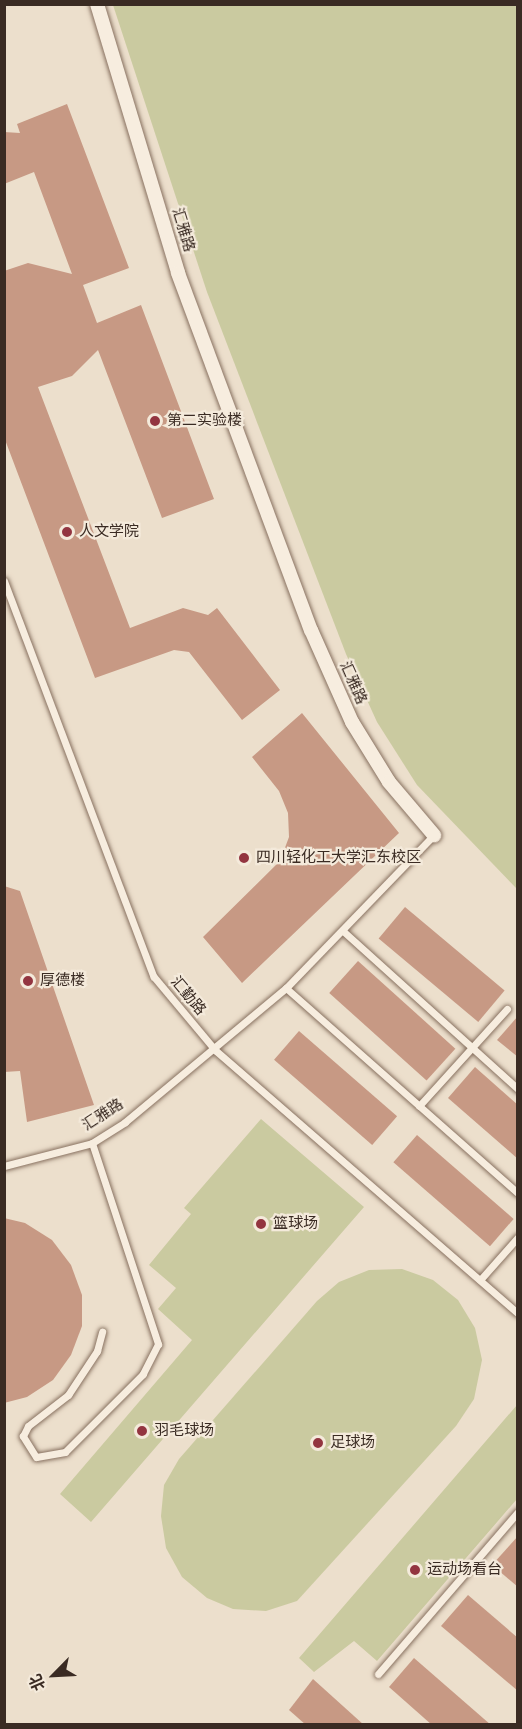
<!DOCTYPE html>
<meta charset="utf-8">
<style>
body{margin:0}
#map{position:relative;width:522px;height:1729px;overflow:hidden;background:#ecdfcc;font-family:"Roboto Serif","Noto Sans SC",serif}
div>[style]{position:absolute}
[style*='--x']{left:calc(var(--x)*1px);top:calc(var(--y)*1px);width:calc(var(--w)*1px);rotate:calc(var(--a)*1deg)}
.green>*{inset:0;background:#cacaa0}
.building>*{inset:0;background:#c79984;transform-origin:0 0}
.roads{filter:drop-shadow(0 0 2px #887160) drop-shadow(0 0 2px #887160)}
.service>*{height:7px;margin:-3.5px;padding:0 3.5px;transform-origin:3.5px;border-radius:3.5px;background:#f7eddf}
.minor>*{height:14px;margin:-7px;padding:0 7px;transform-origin:7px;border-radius:7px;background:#f7eddf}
.dots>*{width:16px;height:16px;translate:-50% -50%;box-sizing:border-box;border:3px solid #f4eadb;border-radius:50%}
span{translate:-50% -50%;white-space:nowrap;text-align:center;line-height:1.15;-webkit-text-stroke:4.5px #f4eadb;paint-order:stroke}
.street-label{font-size:15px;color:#3a2b23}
.poi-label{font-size:15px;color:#3a2b23}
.left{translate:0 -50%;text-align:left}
.frame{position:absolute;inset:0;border:6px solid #3a2b23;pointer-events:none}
.north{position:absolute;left:24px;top:1645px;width:60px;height:60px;-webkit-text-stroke:4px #f4eadb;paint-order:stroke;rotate:246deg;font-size:16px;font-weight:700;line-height:24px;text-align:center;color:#3a2b23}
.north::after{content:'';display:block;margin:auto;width:21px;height:27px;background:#3a2b23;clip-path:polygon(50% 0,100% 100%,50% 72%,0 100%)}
</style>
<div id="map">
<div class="green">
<div style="clip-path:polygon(113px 5px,517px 5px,517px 889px,417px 785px,377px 722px,346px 654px,207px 292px)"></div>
<div style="clip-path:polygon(261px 1119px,364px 1207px,91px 1522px,60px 1494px,192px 1340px,158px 1309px,176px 1288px,149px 1265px,191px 1214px,184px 1208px)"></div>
<div style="clip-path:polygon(402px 1269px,433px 1280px,458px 1300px,475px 1328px,482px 1360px,474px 1399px,456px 1426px,297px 1601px,266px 1611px,233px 1609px,207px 1598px,182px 1577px,166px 1548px,161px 1516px,164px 1485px,179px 1459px,317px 1301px,339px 1282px,369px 1270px)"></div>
<div style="clip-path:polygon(517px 1405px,517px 1499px,377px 1661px,354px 1641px,314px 1672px,299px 1658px)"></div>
</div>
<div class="building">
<div style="clip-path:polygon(67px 104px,129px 268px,83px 285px,97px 323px,141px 305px,214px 499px,162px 518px,98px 350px,72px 376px,38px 387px,130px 628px,183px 608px,208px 615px,217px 608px,280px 690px,242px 720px,189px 652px,174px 650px,95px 678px,4px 437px,4px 271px,28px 263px,72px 274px,34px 172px,4px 184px,4px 132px,20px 133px,17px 124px)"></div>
<div style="clip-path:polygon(302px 713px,399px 833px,242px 983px,203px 937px,280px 861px,289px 837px,288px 813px,279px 791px,252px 757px)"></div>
<div style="clip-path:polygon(4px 886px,20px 891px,94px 1105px,27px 1122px,20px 1071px,4px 1072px)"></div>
<div style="left:405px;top:907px;width:130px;height:41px;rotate:40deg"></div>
<div style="left:358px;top:961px;width:131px;height:43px;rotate:42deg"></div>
<div style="clip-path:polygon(518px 1016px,518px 1057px,497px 1040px)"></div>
<div style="left:299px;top:1031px;width:130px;height:38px;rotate:41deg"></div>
<div style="clip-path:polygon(475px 1067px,518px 1105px,518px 1159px,448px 1098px)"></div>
<div style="left:417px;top:1135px;width:128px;height:36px;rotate:41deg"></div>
<div style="clip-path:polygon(4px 1218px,25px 1223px,52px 1240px,71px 1265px,82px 1295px,82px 1326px,71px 1355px,53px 1380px,27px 1397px,4px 1403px)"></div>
<div style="clip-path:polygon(518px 1536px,518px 1587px,492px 1565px)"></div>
<div style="clip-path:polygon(468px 1595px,518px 1638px,518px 1691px,441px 1626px)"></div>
<div style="clip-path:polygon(414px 1658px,491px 1725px,432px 1725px,389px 1687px)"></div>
<div style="clip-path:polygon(313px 1679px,364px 1725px,306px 1725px,289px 1710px)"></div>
</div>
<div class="roads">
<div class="service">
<div style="--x:4;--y:581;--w:423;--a:69.3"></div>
<div style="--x:154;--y:977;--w:95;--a:50.1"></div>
<div style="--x:215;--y:1050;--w:401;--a:41"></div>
<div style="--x:343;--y:931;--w:236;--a:42.1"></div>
<div style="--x:286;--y:988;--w:310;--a:41.5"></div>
<div style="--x:419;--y:1106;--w:131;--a:-47.8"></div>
<div style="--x:92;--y:1143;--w:212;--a:71.8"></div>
<div style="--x:158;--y:1344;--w:34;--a:117"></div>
<div style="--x:143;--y:1374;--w:110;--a:135"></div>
<div style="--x:65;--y:1452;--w:29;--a:170"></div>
<div style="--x:36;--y:1457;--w:25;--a:-122"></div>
<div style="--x:23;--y:1436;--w:11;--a:-63"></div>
<div style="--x:28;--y:1426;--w:51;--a:-37.8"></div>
<div style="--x:68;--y:1395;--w:53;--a:-56.6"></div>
<div style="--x:97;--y:1351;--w:20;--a:-75"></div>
<div style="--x:4;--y:1166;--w:91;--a:-14.6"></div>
<div style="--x:92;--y:1143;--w:39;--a:-32"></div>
<div style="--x:125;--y:1122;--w:209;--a:-39.8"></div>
<div style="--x:286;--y:988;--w:213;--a:-46"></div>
<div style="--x:480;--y:1280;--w:57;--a:-48.5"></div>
<div style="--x:378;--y:1674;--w:214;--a:-49.2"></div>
</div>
<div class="minor">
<div style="--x:97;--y:4;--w:281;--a:73.2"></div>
<div style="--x:178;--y:273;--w:381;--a:69.6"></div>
<div style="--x:311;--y:630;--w:101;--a:66"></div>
<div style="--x:352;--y:722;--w:70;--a:58.3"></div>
<div style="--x:389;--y:782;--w:70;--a:49.7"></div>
</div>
</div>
<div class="dots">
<div style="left:155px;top:421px;background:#933540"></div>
<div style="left:67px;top:532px;background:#933540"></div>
<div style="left:244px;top:858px;background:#933540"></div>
<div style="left:28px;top:981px;background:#933540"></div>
<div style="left:261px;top:1224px;background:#933540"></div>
<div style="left:142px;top:1431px;background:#933540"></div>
<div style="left:318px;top:1443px;background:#933540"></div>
<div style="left:415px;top:1570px;background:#933540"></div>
</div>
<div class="street-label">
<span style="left:183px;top:230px;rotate:73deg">汇雅路</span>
<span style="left:353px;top:683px;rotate:66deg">汇雅路</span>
<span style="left:188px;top:996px;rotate:50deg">汇勤路</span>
<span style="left:103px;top:1115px;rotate:-33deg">汇雅路</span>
</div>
<div class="poi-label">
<span class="left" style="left:167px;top:421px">第二实验楼</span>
<span class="left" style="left:79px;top:532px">人文学院</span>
<span class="left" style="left:256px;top:858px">四川轻化工大学汇东校区</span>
<span class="left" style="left:40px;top:981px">厚德楼</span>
<span class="left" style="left:273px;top:1224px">篮球场</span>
<span class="left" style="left:154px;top:1431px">羽毛球场</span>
<span class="left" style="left:330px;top:1443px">足球场</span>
<span class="left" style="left:427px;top:1570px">运动场看台</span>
</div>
<div class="frame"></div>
<div class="north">北</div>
</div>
